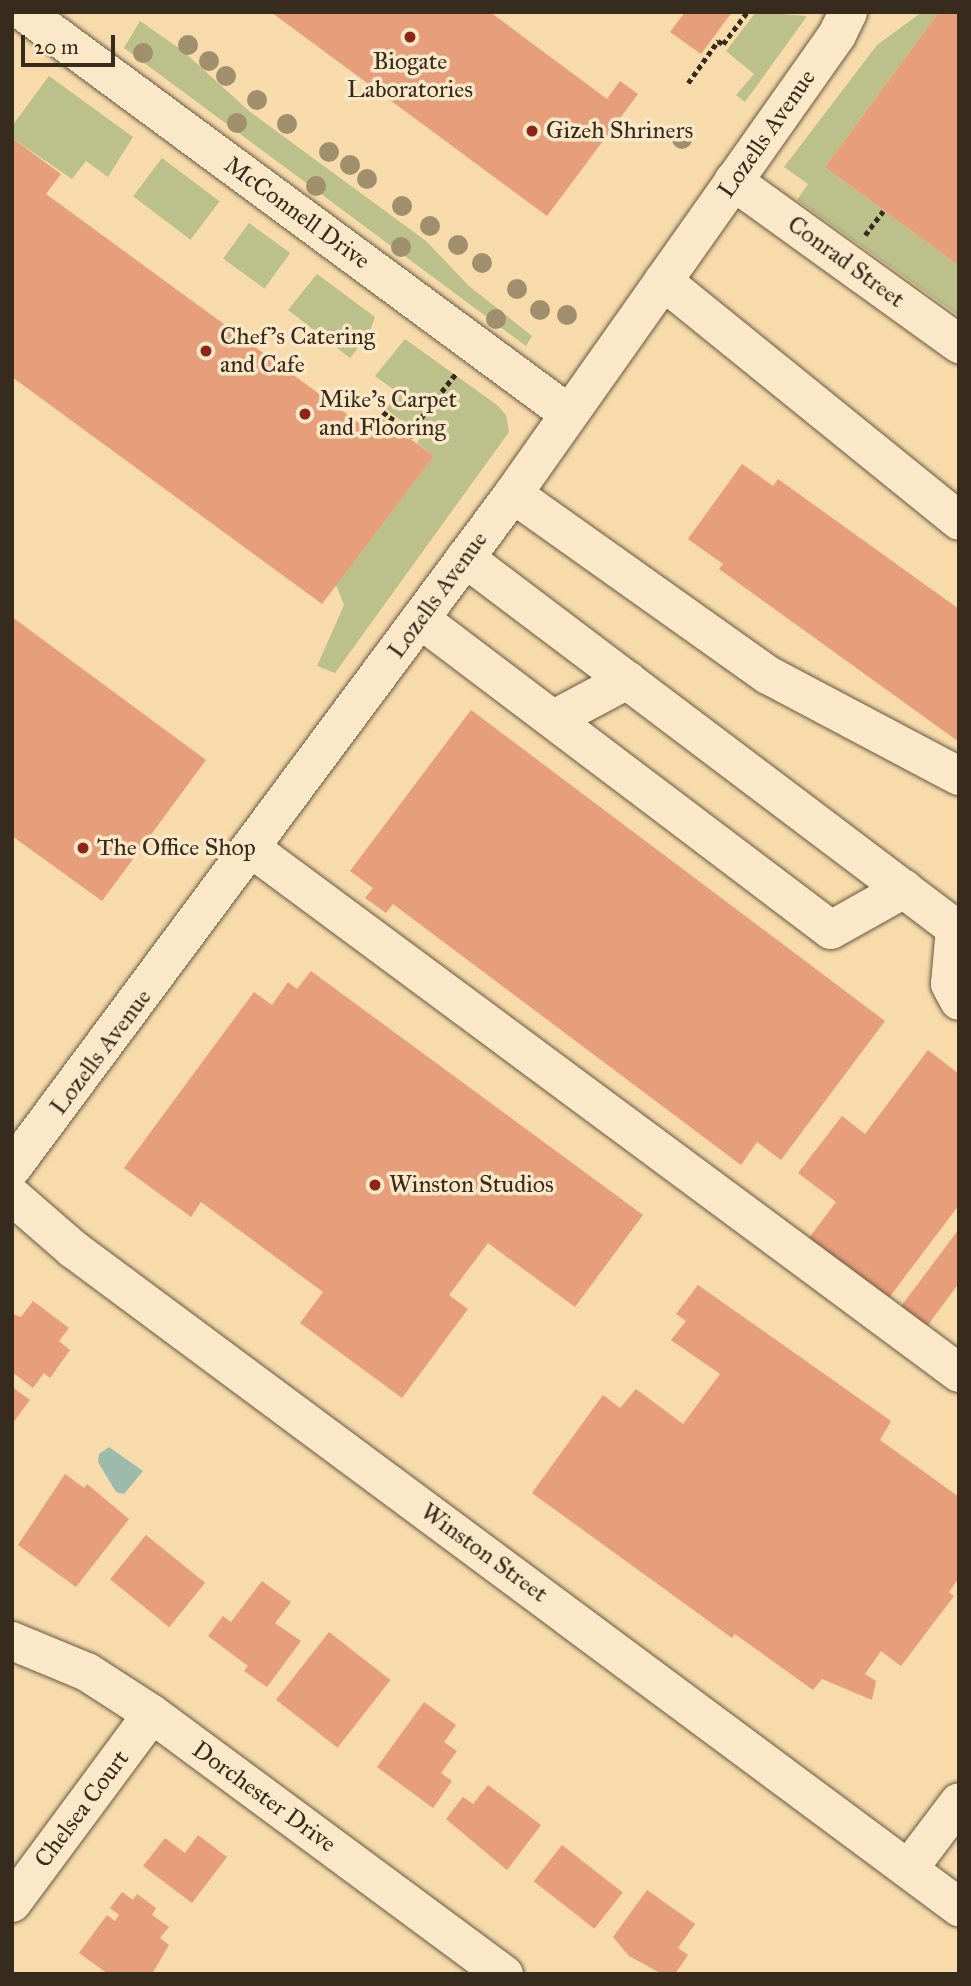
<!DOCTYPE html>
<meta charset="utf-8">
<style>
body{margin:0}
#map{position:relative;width:971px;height:1986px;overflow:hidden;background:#f7dbab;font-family:"IM FELL Great Primer",serif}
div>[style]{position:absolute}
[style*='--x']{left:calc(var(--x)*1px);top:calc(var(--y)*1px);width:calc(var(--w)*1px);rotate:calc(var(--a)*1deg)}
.green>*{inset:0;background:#bcc08a;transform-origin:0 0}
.water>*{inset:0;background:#9dbbad}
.building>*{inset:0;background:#e79e7a;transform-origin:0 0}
.path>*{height:4.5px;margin-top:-2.25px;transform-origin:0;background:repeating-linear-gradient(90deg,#372b1d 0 5px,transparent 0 8.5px)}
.roads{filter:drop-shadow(0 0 2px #675740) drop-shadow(0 0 2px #675740)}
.minor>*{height:38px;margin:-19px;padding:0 19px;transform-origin:19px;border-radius:19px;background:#fae8c8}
.trees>*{width:20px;height:20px;margin:-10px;border-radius:50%;background:#a08f6c}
.dots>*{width:19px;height:19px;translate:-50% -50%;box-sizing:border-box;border:4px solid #fae8c8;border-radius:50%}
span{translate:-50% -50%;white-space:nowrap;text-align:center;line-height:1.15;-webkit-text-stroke:7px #fae8c8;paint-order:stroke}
.poi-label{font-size:24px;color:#372b1d}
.left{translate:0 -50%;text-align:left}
.street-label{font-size:24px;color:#372b1d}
.frame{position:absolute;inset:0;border:14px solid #372b1d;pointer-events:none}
.scale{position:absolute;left:21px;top:35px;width:94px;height:32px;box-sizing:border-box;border:4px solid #372b1d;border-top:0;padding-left:9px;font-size:21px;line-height:24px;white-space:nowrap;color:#372b1d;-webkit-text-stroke:5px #fae8c8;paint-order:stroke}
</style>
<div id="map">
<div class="green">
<div style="clip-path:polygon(756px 12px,807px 16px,745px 102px,736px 95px,754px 74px,726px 51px)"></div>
<div style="clip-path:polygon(922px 12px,939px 12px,825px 167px,959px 266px,959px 316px,797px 200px,808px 184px,784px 167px,877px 45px)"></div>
<div style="clip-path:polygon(140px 21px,183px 51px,249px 111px,426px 241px,469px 286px,532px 336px,526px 346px,124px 48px)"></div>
<div style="clip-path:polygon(49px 76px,133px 137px,108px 177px,86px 161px,72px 179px,12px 138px,12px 126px)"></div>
<div style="left:162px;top:158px;width:72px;height:48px;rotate:37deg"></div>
<div style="left:249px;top:223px;width:51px;height:44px;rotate:36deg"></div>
<div style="clip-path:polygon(317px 274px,375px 317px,369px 334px,350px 358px,288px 310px)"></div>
<div style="clip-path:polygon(405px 339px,497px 405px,506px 415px,509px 432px,335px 673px,317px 666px,344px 605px,336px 585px,434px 456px,417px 443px,421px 436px,386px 409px,397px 392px,375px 376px)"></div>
</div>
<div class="water">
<div style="clip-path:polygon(109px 1447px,143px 1471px,124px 1494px,116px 1492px,98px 1462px,99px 1454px)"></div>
</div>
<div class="building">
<div style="clip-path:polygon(271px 12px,490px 12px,607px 99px,620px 81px,638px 94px,547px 216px)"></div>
<div style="clip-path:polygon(685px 12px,732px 12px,701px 54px,670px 32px)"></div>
<div style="clip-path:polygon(939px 12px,959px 12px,959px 266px,825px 167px)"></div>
<div style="clip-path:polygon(12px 138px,61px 174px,46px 194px,370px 431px,380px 417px,434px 456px,322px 604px,12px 377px)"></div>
<div style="clip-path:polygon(742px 464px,773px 486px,778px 479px,959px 609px,959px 742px,719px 569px,723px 564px,688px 539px)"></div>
<div style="clip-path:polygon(12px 617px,206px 760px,102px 901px,12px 836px)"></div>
<div style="clip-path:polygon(471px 710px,885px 1021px,781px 1160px,757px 1142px,741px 1165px,393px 904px,386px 913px,365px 898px,373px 888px,350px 871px)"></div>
<div style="clip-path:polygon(311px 971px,643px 1215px,575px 1307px,488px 1243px,449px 1295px,468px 1309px,402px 1398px,300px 1323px,323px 1292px,201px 1202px,191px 1217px,124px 1168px,254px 992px,272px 1005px,288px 982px,297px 989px)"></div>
<div style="clip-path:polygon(928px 1050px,959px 1074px,959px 1205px,885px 1303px,806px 1242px,836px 1202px,798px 1173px,842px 1116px,865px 1134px)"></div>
<div style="clip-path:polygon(959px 1229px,959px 1283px,925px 1329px,899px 1309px)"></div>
<div style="clip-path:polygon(698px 1285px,891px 1421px,880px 1440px,959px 1497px,959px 1578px,949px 1592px,954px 1596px,901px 1666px,881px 1651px,865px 1674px,876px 1681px,872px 1700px,822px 1679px,813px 1690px,735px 1634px,732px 1638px,532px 1493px,603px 1395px,620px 1408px,636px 1389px,683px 1424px,720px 1374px,671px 1340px,686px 1321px,676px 1314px)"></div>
<div style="clip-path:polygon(33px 1301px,69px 1328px,59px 1341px,70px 1350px,50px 1378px,44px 1373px,33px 1388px,12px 1372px,12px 1314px,21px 1317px)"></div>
<div style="clip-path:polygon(12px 1387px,30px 1400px,12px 1424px)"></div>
<div style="clip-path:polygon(65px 1474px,84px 1488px,87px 1484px,129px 1519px,76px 1587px,18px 1545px)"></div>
<div style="left:146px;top:1535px;width:76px;height:57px;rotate:39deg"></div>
<div style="clip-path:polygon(262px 1581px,291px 1602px,275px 1623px,301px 1641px,267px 1687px,244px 1671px,248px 1666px,208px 1636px,223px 1616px,231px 1622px)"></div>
<div style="left:329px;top:1632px;width:78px;height:86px;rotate:38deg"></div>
<div style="clip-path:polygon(424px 1702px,456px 1725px,444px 1742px,457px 1751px,441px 1773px,452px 1781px,433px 1808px,377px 1767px)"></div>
<div style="clip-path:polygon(488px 1785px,541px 1825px,507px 1870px,446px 1819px,463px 1797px,473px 1804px)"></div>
<div style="clip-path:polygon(198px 1835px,227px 1857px,192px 1903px,143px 1866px,165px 1838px,185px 1853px)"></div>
<div style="left:562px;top:1845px;width:77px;height:46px;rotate:38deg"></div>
<div style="clip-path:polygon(647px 1890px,695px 1924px,678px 1948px,688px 1955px,675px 1974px,662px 1974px,629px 1956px,613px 1937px)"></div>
<div style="clip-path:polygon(122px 1892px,133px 1900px,137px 1894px,156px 1908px,152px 1915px,169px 1927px,160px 1938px,169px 1945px,152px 1974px,108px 1974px,79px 1953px,107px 1915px,115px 1921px,119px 1915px,110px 1908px)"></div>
</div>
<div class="path">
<div style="--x:688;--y:83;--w:52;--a:-54.5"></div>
<div style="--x:718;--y:41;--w:6;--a:31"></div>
<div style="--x:723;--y:44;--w:40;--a:-53"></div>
<div style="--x:865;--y:235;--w:30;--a:-53"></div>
<div style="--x:383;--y:412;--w:37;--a:36"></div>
<div style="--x:413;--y:434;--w:5;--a:127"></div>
<div style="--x:410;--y:432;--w:76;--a:-51.9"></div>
</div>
<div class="roads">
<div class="minor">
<div style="--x:24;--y:12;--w:677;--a:36.41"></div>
<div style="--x:733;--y:181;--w:279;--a:35.8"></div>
<div style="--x:663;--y:281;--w:381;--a:39"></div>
<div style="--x:513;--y:494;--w:313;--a:35.4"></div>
<div style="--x:768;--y:675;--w:216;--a:27.9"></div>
<div style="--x:465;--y:558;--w:614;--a:37.06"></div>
<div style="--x:955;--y:928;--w:56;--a:95.1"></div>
<div style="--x:950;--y:984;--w:19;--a:62"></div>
<div style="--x:420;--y:619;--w:515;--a:37.11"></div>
<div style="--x:831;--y:930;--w:84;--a:-29.3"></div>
<div style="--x:554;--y:719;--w:83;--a:-28.1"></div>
<div style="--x:252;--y:849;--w:880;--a:36.54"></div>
<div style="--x:12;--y:1168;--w:840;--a:-53.38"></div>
<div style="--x:513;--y:494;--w:562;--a:-54.78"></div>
<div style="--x:837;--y:35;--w:25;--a:-64"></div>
<div style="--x:12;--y:1196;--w:81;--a:41"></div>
<div style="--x:73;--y:1249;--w:1104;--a:36.6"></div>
<div style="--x:12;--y:1641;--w:81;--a:22.5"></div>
<div style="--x:87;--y:1672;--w:77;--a:32.9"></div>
<div style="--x:152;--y:1714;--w:438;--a:36.5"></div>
<div style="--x:910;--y:1867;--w:81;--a:-53"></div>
<div style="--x:12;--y:1903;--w:235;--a:-53.5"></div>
</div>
</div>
<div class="trees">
<div style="left:188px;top:45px"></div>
<div style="left:143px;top:53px"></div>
<div style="left:209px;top:61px"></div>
<div style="left:226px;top:76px"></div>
<div style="left:257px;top:100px"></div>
<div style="left:237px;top:123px"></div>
<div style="left:287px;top:124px"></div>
<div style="left:682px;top:139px"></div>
<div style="left:329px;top:152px"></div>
<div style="left:350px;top:165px"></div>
<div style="left:367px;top:179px"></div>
<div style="left:316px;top:186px"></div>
<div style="left:402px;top:206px"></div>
<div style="left:430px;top:226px"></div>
<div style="left:458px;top:245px"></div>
<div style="left:401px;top:247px"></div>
<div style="left:482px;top:263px"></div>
<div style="left:517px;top:289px"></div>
<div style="left:540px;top:310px"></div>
<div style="left:567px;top:315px"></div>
<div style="left:496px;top:319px"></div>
</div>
<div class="dots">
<div style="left:410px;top:37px;background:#8f2418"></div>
<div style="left:532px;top:131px;background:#8f2418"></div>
<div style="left:206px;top:351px;background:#8f2418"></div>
<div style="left:305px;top:414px;background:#8f2418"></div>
<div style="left:83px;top:848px;background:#8f2418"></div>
<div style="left:375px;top:1185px;background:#8f2418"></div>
</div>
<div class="poi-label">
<span style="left:410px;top:76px">Biogate<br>Laboratories</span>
<span class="left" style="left:546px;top:131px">Gizeh Shriners</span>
<span class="left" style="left:220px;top:351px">Chef's Catering<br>and Cafe</span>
<span class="left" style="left:319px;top:414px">Mike’s Carpet<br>and Flooring</span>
<span class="left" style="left:97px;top:848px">The Office Shop</span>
<span class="left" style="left:389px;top:1185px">Winston Studios</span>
</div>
<div class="street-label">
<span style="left:767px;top:134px;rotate:-55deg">Lozells Avenue</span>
<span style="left:297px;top:213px;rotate:36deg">McConnell Drive</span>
<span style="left:846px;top:262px;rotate:36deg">Conrad Street</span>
<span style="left:438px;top:595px;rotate:-54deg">Lozells Avenue</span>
<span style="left:101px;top:1052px;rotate:-53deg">Lozells Avenue</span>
<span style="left:484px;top:1553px;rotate:36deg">Winston Street</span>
<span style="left:264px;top:1797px;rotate:36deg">Dorchester Drive</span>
<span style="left:82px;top:1809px;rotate:-53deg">Chelsea Court</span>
</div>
<div class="frame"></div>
<div class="scale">20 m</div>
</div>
